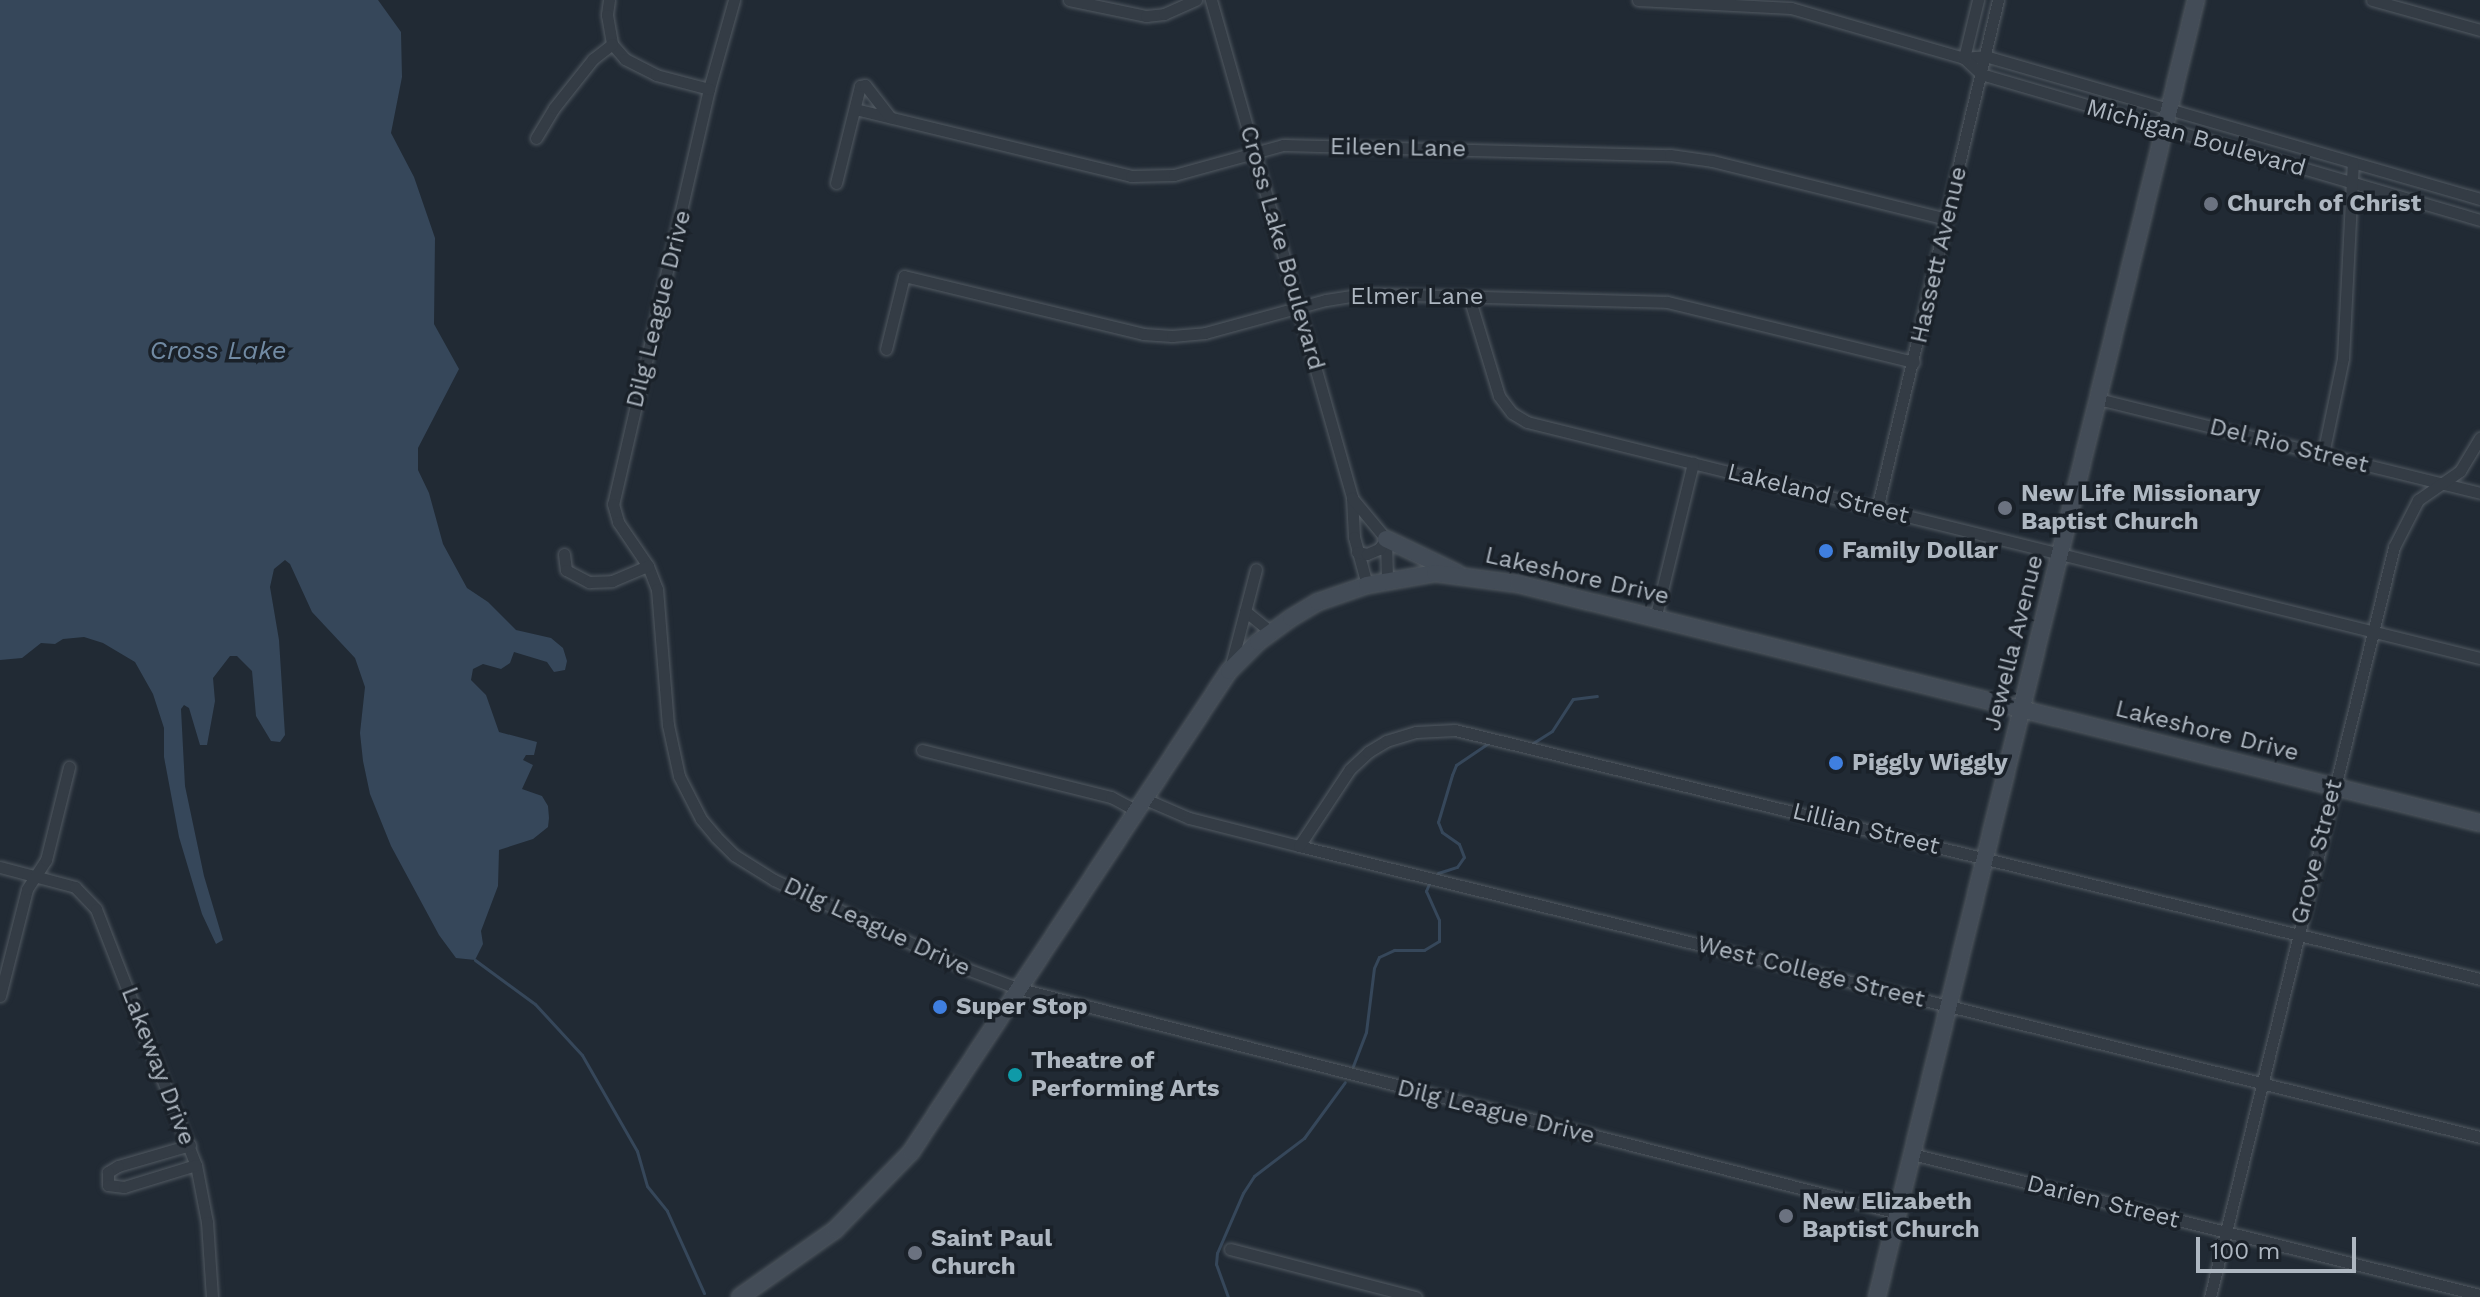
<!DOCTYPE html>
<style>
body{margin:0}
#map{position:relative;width:2480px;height:1297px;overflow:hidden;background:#212a34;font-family:"Work Sans",sans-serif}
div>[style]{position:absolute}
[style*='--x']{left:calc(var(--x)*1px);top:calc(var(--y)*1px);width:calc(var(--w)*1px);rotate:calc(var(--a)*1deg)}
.water>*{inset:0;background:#36475a}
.stream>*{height:3px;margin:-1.5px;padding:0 1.5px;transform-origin:1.5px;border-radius:1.5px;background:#36475a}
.roads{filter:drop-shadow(0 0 2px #525a62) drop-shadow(0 0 2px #525a62)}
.street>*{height:11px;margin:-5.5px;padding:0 5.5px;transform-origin:5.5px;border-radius:5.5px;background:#343c45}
.secondary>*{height:16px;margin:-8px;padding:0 8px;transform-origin:8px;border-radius:8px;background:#434c57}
.dots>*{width:22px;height:22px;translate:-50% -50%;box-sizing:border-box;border:4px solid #1a2129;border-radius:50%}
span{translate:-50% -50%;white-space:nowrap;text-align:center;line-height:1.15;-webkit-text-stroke:7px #1a2129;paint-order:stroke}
.street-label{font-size:24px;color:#aeb7c1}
.poi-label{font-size:24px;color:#aeb7c1;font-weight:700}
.left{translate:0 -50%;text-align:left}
.water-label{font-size:26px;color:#718aa3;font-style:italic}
.scale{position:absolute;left:2196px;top:1237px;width:160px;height:36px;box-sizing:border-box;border:4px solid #aeb7c1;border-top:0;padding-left:10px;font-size:24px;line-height:28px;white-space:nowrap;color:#aeb7c1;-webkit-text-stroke:6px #1a2129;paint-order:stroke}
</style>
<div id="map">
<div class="water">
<div style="clip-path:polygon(0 0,378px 0,401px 32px,402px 77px,391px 133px,414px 177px,435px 238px,434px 324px,459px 369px,418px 448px,418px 470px,429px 493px,443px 544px,467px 588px,488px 602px,516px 630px,551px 638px,563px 648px,567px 661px,565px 670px,554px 672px,547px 662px,514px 652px,510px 663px,501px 669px,483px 664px,473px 669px,471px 680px,486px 695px,499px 732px,537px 742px,534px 755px,526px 755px,523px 760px,533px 765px,522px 789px,542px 796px,548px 806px,549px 818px,548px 827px,533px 839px,499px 850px,498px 886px,481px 931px,483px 944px,475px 960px,456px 958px,439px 935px,391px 846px,370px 794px,363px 761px,360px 733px,365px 687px,355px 658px,312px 612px,290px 564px,285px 560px,274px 569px,270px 587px,279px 640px,285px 735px,280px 742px,271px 741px,256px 716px,252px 671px,237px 656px,230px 656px,213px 678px,215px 701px,207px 745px,200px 745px,189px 708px,184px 705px,181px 709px,185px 786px,204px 876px,223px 940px,216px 944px,202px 914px,179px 837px,164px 757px,164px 728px,153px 694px,135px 662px,103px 643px,84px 637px,63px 639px,55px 644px,41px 643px,22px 658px,0 660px)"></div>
</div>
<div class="stream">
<div style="--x:1533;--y:743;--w:22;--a:-32"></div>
<div style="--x:1552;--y:731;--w:38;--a:-57"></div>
<div style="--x:1573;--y:699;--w:24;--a:-7"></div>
<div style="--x:1438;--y:873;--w:20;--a:-18"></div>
<div style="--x:1457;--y:867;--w:12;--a:-55"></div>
<div style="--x:1464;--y:857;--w:14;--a:-111"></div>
<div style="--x:1459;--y:844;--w:21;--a:-145"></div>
<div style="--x:1442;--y:832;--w:11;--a:-112"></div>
<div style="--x:1438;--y:822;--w:49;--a:-73.4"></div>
<div style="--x:1452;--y:775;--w:11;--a:-68"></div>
<div style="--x:1456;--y:765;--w:41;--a:-34.1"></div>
<div style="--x:475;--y:960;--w:74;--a:36.3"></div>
<div style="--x:535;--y:1004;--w:69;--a:47.3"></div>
<div style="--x:582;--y:1055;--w:111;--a:60.2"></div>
<div style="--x:637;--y:1151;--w:36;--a:74"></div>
<div style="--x:647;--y:1186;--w:32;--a:51"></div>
<div style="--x:667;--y:1211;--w:90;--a:65.7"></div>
<div style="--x:1353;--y:1066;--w:36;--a:-69"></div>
<div style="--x:1366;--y:1032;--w:64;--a:-82.9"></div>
<div style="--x:1374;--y:968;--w:12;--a:-66"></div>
<div style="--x:1379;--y:957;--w:17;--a:-25"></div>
<div style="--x:1394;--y:950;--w:30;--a:0"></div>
<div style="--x:1424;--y:950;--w:17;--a:-31"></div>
<div style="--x:1439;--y:941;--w:21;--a:-90"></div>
<div style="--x:1439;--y:920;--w:32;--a:-114"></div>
<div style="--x:1426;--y:891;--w:11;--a:-68"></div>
<div style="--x:1228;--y:1297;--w:35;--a:-110"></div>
<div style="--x:1216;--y:1264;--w:11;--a:-85"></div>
<div style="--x:1217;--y:1253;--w:65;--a:-66.6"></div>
<div style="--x:1243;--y:1193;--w:20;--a:-57"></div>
<div style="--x:1254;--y:1176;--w:63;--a:-37.2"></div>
<div style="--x:1304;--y:1138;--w:69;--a:-53.8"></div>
</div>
<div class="roads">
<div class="street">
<div style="--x:609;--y:0;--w:15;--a:98"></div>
<div style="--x:607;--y:15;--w:29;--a:80"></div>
<div style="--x:734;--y:0;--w:92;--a:105.7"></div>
<div style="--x:709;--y:89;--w:426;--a:103"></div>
<div style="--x:613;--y:504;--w:19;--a:74"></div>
<div style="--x:618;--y:522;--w:53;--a:55.7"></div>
<div style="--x:648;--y:566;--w:25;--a:69"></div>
<div style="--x:657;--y:589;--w:136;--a:85.4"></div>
<div style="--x:668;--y:725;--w:52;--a:77.8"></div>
<div style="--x:679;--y:776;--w:48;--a:62.9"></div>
<div style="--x:701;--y:819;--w:23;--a:50"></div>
<div style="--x:716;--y:837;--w:25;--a:45"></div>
<div style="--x:734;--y:855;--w:47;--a:32"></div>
<div style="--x:774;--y:880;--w:213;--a:24.8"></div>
<div style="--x:967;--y:969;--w:57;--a:20.7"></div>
<div style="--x:1020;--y:989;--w:906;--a:14.31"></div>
<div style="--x:1069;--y:0;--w:79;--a:11.7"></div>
<div style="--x:1146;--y:16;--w:18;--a:-6"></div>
<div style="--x:1164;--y:14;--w:35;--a:-24"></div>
<div style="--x:1211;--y:0;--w:517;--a:74.16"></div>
<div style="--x:1352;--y:497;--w:40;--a:87.1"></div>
<div style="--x:1354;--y:537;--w:50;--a:74.8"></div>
<div style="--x:1638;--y:0;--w:153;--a:3"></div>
<div style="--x:1791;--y:8;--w:180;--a:16.1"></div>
<div style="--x:1964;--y:58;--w:21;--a:-5"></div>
<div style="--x:1985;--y:56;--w:515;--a:16.11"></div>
<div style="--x:2372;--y:0;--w:112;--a:15.5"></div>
<div style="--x:612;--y:44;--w:20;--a:49"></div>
<div style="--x:625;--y:59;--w:35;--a:27"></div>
<div style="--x:656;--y:75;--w:55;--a:14.8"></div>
<div style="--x:1964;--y:58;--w:23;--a:43"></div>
<div style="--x:1981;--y:74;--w:520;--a:16.31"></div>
<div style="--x:1964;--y:58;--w:60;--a:-76.4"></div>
<div style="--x:855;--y:109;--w:284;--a:13.6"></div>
<div style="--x:1131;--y:176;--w:43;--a:-1.3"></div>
<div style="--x:1174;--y:175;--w:113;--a:-15.4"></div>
<div style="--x:1283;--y:145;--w:387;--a:1.5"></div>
<div style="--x:1670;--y:155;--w:42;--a:8.1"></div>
<div style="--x:1712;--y:161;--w:242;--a:13.9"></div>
<div style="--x:536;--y:138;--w:35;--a:-59"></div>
<div style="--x:554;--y:108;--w:63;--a:-51.5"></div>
<div style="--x:593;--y:59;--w:24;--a:-38"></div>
<div style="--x:836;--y:183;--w:100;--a:-76.1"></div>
<div style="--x:860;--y:86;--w:5;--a:-11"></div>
<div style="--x:865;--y:85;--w:41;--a:52"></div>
<div style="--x:1469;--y:297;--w:103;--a:73.1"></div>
<div style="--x:1499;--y:396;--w:21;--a:53"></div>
<div style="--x:1512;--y:413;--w:17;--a:31"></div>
<div style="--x:1527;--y:422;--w:982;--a:13.91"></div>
<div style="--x:886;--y:349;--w:75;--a:-76.1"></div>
<div style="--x:904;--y:276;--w:246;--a:13.6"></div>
<div style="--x:1143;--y:334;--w:29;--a:4"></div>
<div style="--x:1172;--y:336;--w:33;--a:-5"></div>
<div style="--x:1205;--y:333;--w:125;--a:-15.3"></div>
<div style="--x:1326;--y:300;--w:39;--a:-9"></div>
<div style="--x:1365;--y:294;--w:302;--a:1.5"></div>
<div style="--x:1667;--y:302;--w:254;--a:13.7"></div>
<div style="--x:2098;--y:399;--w:393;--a:13.8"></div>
<div style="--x:2323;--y:454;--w:98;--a:-78.2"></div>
<div style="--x:2343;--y:358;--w:195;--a:-87.1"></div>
<div style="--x:1352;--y:498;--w:53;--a:50.3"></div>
<div style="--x:1386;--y:539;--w:41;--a:88.6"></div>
<div style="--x:1877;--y:509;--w:523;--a:-76.63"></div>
<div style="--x:1357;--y:552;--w:10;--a:11"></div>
<div style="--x:1367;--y:554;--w:13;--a:-23"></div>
<div style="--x:1379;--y:549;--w:12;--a:-55"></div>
<div style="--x:564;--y:554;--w:16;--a:83"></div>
<div style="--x:566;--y:570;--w:26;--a:28"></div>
<div style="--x:589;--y:582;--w:23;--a:-2"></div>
<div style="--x:612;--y:581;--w:39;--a:-23"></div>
<div style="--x:1245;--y:611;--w:33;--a:39"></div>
<div style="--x:1655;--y:619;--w:161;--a:-76.3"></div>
<div style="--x:1230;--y:669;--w:103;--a:-75.4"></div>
<div style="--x:922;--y:750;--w:195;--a:14"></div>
<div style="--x:1111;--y:797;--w:30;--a:28"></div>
<div style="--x:1145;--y:799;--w:48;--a:23.4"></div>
<div style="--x:1189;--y:818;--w:114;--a:14.3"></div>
<div style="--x:1299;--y:846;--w:1216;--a:13.84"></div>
<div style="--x:1299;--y:846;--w:92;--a:-56.5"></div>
<div style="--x:1350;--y:769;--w:25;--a:-43"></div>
<div style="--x:1368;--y:752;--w:21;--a:-31"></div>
<div style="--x:1386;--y:741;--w:31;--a:-17"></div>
<div style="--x:1416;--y:732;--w:39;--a:-3"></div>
<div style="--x:1455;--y:730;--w:1055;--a:13.65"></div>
<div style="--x:0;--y:867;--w:78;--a:14.9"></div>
<div style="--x:75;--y:887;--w:30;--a:46"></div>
<div style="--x:96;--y:909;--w:275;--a:68.7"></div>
<div style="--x:196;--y:1165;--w:58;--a:79.1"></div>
<div style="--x:207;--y:1222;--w:75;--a:86.2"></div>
<div style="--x:0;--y:996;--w:110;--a:-75.8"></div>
<div style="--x:27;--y:889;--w:35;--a:-57"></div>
<div style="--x:46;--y:860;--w:96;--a:-76.1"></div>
<div style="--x:190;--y:1145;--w:75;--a:163.7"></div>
<div style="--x:118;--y:1166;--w:12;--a:149"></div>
<div style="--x:108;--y:1172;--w:13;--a:90"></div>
<div style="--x:108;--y:1185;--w:16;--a:7"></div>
<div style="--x:124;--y:1187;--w:75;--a:-17"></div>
<div style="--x:1912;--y:1154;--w:585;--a:13.94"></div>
<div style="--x:1230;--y:1249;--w:192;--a:14.5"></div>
<div style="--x:2210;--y:1297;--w:772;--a:-76.22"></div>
<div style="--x:2394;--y:547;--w:53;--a:-62.9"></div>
<div style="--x:2418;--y:500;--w:51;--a:-34.6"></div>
<div style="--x:2460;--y:471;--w:39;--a:-59"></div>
</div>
<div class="secondary">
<div style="--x:1386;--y:539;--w:79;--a:25.6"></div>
<div style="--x:740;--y:1297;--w:116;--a:-35.2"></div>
<div style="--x:835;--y:1230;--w:109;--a:-45.7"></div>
<div style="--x:911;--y:1152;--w:577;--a:-56.53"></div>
<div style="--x:1229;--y:671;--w:41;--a:-45"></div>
<div style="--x:1258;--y:642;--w:41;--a:-36"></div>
<div style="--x:1291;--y:618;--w:31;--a:-31"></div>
<div style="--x:1318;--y:602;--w:52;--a:-19.1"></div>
<div style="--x:1367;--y:585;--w:69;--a:-10"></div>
<div style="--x:1435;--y:573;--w:84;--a:7.5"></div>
<div style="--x:1518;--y:584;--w:991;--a:13.95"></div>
<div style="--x:1877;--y:1297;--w:1336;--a:-76.18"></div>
</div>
</div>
<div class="dots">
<div style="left:2211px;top:204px;background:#6b7280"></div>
<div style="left:2005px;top:508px;background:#6b7280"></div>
<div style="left:1826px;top:551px;background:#3f7fe0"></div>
<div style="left:1836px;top:763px;background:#3f7fe0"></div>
<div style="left:940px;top:1007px;background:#3f7fe0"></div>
<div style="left:1015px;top:1075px;background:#0f9aa8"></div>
<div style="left:1786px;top:1216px;background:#6b7280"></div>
<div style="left:915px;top:1253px;background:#6b7280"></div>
</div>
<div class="street-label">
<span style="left:2196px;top:138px;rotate:16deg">Michigan Boulevard</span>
<span style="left:1398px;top:148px;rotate:1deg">Eileen Lane</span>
<span style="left:1282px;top:248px;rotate:74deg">Cross Lake Boulevard</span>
<span style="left:1939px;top:255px;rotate:-77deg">Hassett Avenue</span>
<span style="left:1417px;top:297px">Elmer Lane</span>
<span style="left:659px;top:309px;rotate:-76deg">Dilg League Drive</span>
<span style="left:2289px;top:446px;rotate:14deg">Del Rio Street</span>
<span style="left:1818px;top:494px;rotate:14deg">Lakeland Street</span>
<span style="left:1577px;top:576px;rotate:13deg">Lakeshore Drive</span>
<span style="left:2014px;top:643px;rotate:-76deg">Jewella Avenue</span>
<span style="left:2207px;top:731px;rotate:14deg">Lakeshore Drive</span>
<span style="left:1866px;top:829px;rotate:14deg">Lillian Street</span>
<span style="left:2317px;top:852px;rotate:-76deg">Grove Street</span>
<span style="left:877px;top:927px;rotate:25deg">Dilg League Drive</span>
<span style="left:1811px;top:972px;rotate:14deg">West College Street</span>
<span style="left:158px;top:1066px;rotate:69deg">Lakeway Drive</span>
<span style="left:1496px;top:1112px;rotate:14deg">Dilg League Drive</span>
<span style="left:2103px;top:1202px;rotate:14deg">Darien Street</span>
</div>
<div class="poi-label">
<span class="left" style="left:2227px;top:204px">Church of Christ</span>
<span class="left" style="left:2021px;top:508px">New Life Missionary<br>Baptist Church</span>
<span class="left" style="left:1842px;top:551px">Family Dollar</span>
<span class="left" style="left:1852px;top:763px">Piggly Wiggly</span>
<span class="left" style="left:956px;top:1007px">Super Stop</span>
<span class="left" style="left:1031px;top:1075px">Theatre of<br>Performing Arts</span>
<span class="left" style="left:1802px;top:1216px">New Elizabeth<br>Baptist Church</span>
<span class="left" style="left:931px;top:1253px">Saint Paul<br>Church</span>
</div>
<div class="water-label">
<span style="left:218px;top:351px">Cross Lake</span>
</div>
<div class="scale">100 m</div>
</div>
